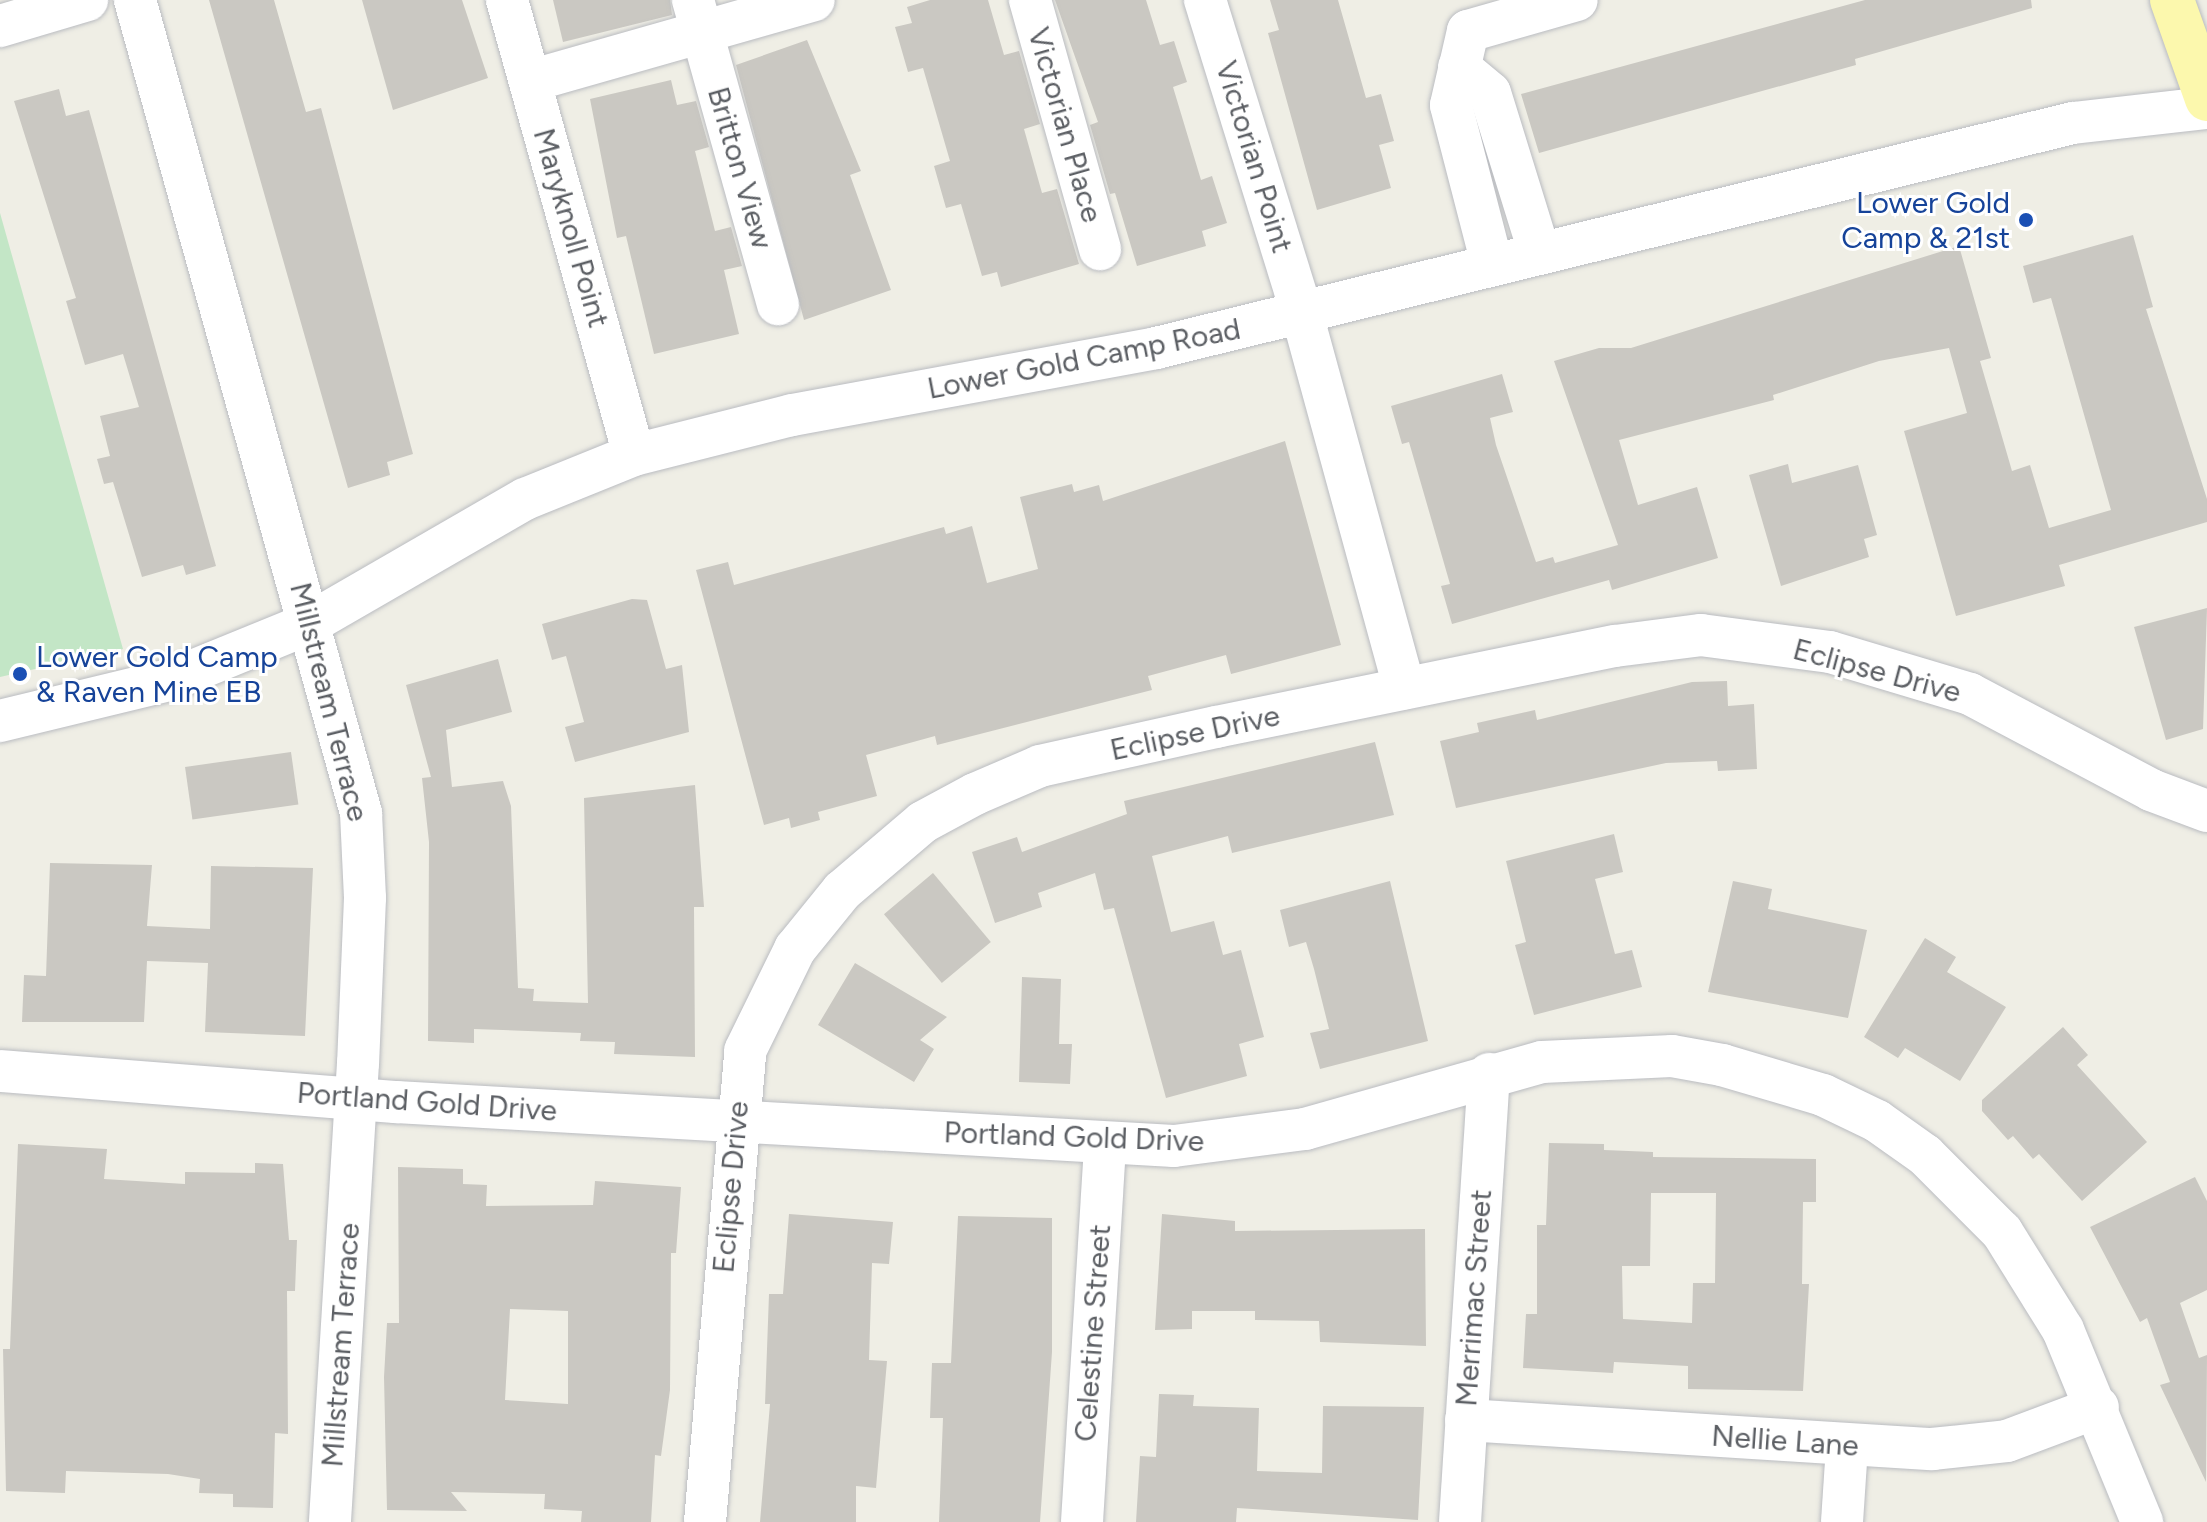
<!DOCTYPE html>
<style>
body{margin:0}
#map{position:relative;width:2207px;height:1522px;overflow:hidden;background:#efeee5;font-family:Figtree,sans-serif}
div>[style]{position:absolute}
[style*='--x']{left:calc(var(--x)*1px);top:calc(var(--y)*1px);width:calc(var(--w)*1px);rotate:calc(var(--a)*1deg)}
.green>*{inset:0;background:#c3e6c6}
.building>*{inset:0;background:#cac8c2;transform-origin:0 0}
.roads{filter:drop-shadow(0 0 2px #babcc1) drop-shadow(0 0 2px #babcc1)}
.minor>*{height:42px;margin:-21px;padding:0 21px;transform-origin:21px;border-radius:21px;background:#fff}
.major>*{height:44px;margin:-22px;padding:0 22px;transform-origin:22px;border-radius:22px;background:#fcf8ad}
.dots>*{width:22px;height:22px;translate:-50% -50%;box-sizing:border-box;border:4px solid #fff;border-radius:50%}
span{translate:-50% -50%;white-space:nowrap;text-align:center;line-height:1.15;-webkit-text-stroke:6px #fff;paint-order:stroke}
.street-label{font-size:30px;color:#5d6065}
.transit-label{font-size:30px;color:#164399}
.right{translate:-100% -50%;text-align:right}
.left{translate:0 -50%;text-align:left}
</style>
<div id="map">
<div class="green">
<div style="clip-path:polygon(0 213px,123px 649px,0 677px)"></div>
</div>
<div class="building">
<div style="clip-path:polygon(209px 0,274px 0,306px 112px,321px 108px,413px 454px,387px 462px,390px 475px,348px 488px)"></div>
<div style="clip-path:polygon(362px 0,462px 0,488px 78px,393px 110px)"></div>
<div style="clip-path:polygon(553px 0,670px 0,672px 15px,563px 42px)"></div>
<div style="clip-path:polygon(930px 0,988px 0,1004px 55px,1019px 51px,1040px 124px,1024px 129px,1042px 193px,1057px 189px,1079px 264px,1001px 287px,997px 272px,982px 276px,961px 204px,946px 208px,934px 166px,950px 161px,923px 68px,908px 72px,895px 27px,912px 23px,907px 7px)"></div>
<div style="clip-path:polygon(1055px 0,1146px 0,1160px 45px,1174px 41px,1187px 82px,1173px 87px,1201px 180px,1212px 176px,1227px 223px,1202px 231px,1206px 246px,1137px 266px,1115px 193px,1110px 194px,1090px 125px,1098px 122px)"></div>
<div style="clip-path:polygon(1270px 0,1338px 0,1366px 98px,1381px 94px,1394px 141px,1379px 145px,1391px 188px,1317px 210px,1268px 33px,1279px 30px)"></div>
<div style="clip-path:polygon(1865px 0,2031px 0,2032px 8px,1855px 59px,1856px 65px,1539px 153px,1521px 94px)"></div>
<div style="clip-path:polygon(807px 40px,861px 171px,850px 175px,891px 290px,804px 320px,736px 65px)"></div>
<div style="clip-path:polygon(671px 80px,677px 105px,696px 101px,709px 147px,695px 151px,715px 231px,731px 227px,742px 266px,724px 270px,739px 334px,654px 354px,626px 236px,617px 238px,590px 99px)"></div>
<div style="clip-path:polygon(59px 89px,66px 116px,89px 110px,216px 566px,186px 575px,183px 565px,142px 577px,113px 482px,104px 484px,97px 459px,110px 456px,100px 416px,139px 407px,123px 354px,85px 365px,66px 301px,76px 298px,14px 101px)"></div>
<div style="clip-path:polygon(2133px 235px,2153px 307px,2146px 309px,2207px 499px,2207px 522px,2059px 565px,2065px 586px,1956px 616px,1904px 431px,1967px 413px,1949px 348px,1879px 361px,1773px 395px,1774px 400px,1619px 440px,1638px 505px,1697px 487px,1718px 558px,1612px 590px,1609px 580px,1452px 624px,1441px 586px,1450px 584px,1409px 442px,1402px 444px,1391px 406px,1502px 374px,1513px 412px,1490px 418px,1496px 445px,1536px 562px,1553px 557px,1555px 563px,1618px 545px,1554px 361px,1599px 348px,1631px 348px,1959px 246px,1991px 358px,1980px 361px,2012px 471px,2030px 465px,2049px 528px,2111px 510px,2051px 298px,2033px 303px,2023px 266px)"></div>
<div style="clip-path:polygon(1285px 441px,1341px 645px,1231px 674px,1226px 655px,1148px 676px,1152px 690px,937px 745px,935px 736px,866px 755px,877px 796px,818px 812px,820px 820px,791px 828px,789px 818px,764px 825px,696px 570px,728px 562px,734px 585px,944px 527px,946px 534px,972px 526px,987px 583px,1038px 569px,1020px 497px,1072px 484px,1074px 492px,1099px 485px,1103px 501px)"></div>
<div style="clip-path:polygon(1788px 464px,1792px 483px,1858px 465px,1877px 535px,1864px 539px,1869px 557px,1781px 586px,1749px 475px)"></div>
<div style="clip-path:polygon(632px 599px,647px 600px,666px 669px,682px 665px,689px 732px,575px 762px,565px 727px,584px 722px,566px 656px,552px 660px,542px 624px)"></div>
<div style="clip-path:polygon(2207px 608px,2203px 729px,2166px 740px,2134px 627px)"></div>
<div style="clip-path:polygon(498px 659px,512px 712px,446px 730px,452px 787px,503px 781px,511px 806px,518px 988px,534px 989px,533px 1001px,588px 1003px,584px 798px,695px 785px,704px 907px,694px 907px,695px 1057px,614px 1054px,615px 1042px,580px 1041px,581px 1033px,474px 1029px,474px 1043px,428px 1041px,429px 842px,422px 778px,431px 777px,406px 685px)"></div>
<div style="clip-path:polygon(1727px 681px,1728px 706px,1754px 704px,1757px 769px,1718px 771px,1717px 761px,1666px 763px,1456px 808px,1440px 741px,1479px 732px,1477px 723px,1535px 710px,1537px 720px,1692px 682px)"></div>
<div style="clip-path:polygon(1375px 742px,1394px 815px,1232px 853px,1228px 836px,1152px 856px,1171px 932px,1214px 921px,1223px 955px,1241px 950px,1264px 1037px,1239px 1044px,1247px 1076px,1166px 1098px,1114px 908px,1104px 910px,1095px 873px,1038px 893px,1042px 907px,995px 923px,972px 852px,1017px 837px,1022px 852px,1127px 814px,1124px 801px)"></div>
<div style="left:291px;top:752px;width:53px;height:107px;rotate:82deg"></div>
<div style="clip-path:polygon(1614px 834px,1623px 872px,1595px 879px,1615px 954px,1632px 950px,1642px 987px,1534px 1015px,1515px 945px,1526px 942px,1506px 861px)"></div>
<div style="clip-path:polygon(50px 863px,152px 865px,147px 926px,210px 929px,211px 866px,313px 868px,305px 1036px,205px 1032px,208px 963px,147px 961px,144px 1022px,22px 1022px,24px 975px,46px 976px)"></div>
<div style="left:933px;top:873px;width:90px;height:64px;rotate:50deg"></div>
<div style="clip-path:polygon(1390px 881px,1428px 1041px,1320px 1069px,1310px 1033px,1329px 1029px,1314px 969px,1306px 942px,1289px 947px,1280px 910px)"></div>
<div style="clip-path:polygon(1733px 881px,1772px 889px,1768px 909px,1867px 930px,1848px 1018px,1708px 992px)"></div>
<div style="clip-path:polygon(1925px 938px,1956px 957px,1947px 972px,2006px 1007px,1960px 1081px,1905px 1048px,1898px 1058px,1864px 1037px)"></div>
<div style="clip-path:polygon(855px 963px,947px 1017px,920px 1040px,934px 1049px,914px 1082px,818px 1025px)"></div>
<div style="clip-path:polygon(1022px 977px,1061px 979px,1059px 1044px,1072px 1044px,1070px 1084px,1019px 1082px)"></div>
<div style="clip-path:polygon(2063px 1027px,2088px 1055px,2077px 1065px,2147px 1142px,2082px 1201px,2039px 1154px,2033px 1159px,2013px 1136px,2008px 1140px,1982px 1111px,1982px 1100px)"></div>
<div style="clip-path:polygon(evenodd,1549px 1143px,1604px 1144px,1604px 1150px,1653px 1152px,1653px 1157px,1816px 1159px,1816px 1202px,1803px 1202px,1802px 1284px,1809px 1284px,1803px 1391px,1688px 1389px,1688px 1366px,1614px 1362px,1613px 1373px,1523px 1368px,1526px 1314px,1537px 1314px,1537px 1225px,1546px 1225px,1549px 1143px,1651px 1193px,1716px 1193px,1715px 1283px,1693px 1283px,1692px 1323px,1623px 1319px,1622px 1266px,1650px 1266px,1651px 1193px)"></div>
<div style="clip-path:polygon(18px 1144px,107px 1149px,104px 1179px,185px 1184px,185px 1172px,255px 1173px,255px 1163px,283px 1164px,289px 1240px,297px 1240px,295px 1291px,287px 1291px,288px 1434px,275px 1433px,273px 1508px,233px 1507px,233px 1494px,199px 1493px,200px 1479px,168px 1474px,66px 1471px,65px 1493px,6px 1491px,3px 1349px,10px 1349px)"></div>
<div style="clip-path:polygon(evenodd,398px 1167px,463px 1169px,463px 1184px,487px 1185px,486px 1206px,593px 1205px,595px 1181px,681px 1187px,676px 1253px,671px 1253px,670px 1390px,661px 1456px,655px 1455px,651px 1522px,581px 1522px,582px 1511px,544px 1509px,545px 1494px,451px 1492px,467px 1511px,387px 1510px,384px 1377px,387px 1323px,399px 1323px,398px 1167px,510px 1309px,568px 1311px,568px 1404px,505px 1400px,510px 1309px)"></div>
<div style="clip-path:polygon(2195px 1177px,2207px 1201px,2207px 1290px,2180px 1303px,2199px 1358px,2207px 1355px,2206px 1482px,2160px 1385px,2170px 1382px,2147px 1318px,2140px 1322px,2090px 1227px)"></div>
<div style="clip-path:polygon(789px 1214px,893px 1222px,889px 1264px,872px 1263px,869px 1360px,887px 1361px,876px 1488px,856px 1486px,856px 1522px,760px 1522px,770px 1404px,765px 1404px,769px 1294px,783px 1294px)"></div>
<div style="clip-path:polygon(1162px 1214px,1235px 1221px,1235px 1231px,1425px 1229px,1426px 1346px,1320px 1342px,1319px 1321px,1255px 1320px,1255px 1311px,1192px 1311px,1192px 1329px,1155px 1330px)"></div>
<div style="clip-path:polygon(958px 1216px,1052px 1218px,1052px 1352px,1040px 1522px,939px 1522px,943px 1418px,930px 1418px,932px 1363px,951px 1363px)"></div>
<div style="clip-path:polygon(1159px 1394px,1194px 1395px,1193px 1406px,1259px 1408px,1257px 1471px,1322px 1473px,1323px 1406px,1424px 1407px,1418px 1520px,1237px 1508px,1236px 1522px,1136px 1522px,1140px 1456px,1156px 1457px)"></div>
</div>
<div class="roads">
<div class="minor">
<div style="--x:135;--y:0;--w:844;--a:74.46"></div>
<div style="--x:361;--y:813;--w:85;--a:87.3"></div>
<div style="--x:365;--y:898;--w:165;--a:92.4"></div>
<div style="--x:358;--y:1063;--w:460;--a:93.5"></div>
<div style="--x:507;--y:0;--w:472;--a:74.4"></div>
<div style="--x:693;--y:0;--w:316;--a:74.4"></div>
<div style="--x:1030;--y:0;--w:259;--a:74.3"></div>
<div style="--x:1205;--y:0;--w:329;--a:72.8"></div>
<div style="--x:1302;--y:314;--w:388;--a:74.7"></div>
<div style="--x:0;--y:26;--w:91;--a:-16.6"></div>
<div style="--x:1459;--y:67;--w:40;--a:40"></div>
<div style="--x:1490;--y:93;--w:165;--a:72.8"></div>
<div style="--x:530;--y:81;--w:295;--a:-15.9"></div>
<div style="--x:1492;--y:264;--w:164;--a:-104.5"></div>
<div style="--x:1451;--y:105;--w:76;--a:-77.1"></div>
<div style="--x:1468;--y:31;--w:113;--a:-15.9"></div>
<div style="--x:0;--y:721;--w:178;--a:-13.6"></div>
<div style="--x:173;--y:679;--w:148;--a:-22.2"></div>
<div style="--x:310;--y:623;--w:248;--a:-30"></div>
<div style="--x:525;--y:499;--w:118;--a:-22"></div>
<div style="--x:634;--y:455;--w:163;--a:-14.2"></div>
<div style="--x:792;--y:415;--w:370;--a:-10.4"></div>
<div style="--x:1156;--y:348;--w:944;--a:-13.79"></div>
<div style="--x:2073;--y:123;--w:135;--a:-6.4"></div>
<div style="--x:0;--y:1071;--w:397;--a:4.5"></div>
<div style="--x:396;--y:1102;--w:779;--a:3.24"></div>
<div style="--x:1174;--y:1146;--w:132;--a:-7.4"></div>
<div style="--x:1305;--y:1129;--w:246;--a:-15.8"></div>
<div style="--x:1542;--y:1062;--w:130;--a:-2.6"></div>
<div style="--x:1672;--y:1056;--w:51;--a:10.2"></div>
<div style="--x:1722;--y:1065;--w:105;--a:16.5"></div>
<div style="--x:1823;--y:1095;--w:60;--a:25.7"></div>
<div style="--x:1877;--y:1121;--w:59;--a:35.3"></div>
<div style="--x:1925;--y:1155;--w:109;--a:45"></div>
<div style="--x:2002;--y:1232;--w:115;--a:58.1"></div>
<div style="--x:2063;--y:1330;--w:208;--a:67.6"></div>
<div style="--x:1466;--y:1420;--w:467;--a:3.6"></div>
<div style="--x:1932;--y:1449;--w:75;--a:-6.1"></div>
<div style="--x:2007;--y:1441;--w:97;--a:-20.5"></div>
<div style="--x:705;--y:1522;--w:473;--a:-85.1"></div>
<div style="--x:745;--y:1051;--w:114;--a:-63.9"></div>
<div style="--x:795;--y:949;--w:75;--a:-51"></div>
<div style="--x:842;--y:891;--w:106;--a:-40.4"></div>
<div style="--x:923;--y:822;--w:59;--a:-28.3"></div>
<div style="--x:975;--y:794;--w:71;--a:-23.3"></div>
<div style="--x:1040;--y:766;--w:180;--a:-12.5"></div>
<div style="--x:1216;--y:727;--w:407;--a:-11.5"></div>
<div style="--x:1615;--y:646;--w:87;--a:-7.3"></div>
<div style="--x:1701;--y:635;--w:130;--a:7.5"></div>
<div style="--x:1830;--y:652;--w:146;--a:16.7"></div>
<div style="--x:1970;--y:694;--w:205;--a:27.9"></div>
<div style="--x:2151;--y:790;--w:60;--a:20.6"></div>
<div style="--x:1082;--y:1522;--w:378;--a:-86.5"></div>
<div style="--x:1460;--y:1522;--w:449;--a:-86.3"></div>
<div style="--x:1842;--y:1522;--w:75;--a:-86.2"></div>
</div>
<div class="major">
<div style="--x:2172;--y:0;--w:105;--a:70.5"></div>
</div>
</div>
<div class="dots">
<div style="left:2026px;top:220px;background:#1a4fb4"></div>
<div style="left:20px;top:674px;background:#1a4fb4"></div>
</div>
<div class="street-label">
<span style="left:1065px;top:125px;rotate:74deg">Victorian Place</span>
<span style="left:1254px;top:157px;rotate:73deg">Victorian Point</span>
<span style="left:740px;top:168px;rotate:74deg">Britton View</span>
<span style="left:571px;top:228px;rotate:74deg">Maryknoll Point</span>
<span style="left:1084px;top:359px;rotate:-11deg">Lower Gold Camp Road</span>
<span style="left:1877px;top:671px;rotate:15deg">Eclipse Drive</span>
<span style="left:329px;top:702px;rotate:76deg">Millstream Terrace</span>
<span style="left:1195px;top:733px;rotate:-12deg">Eclipse Drive</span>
<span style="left:427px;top:1102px;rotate:4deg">Portland Gold Drive</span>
<span style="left:1074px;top:1137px;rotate:2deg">Portland Gold Drive</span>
<span style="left:731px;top:1187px;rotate:-85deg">Eclipse Drive</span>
<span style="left:1474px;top:1298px;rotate:-86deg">Merrimac Street</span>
<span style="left:1093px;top:1333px;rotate:-86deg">Celestine Street</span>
<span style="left:341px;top:1345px;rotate:-86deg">Millstream Terrace</span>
<span style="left:1785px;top:1441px;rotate:4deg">Nellie Lane</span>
</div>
<div class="transit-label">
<span class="right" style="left:2010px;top:220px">Lower Gold<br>Camp &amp; 21st</span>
<span class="left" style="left:36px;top:674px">Lower Gold Camp<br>&amp; Raven Mine EB</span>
</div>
</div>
